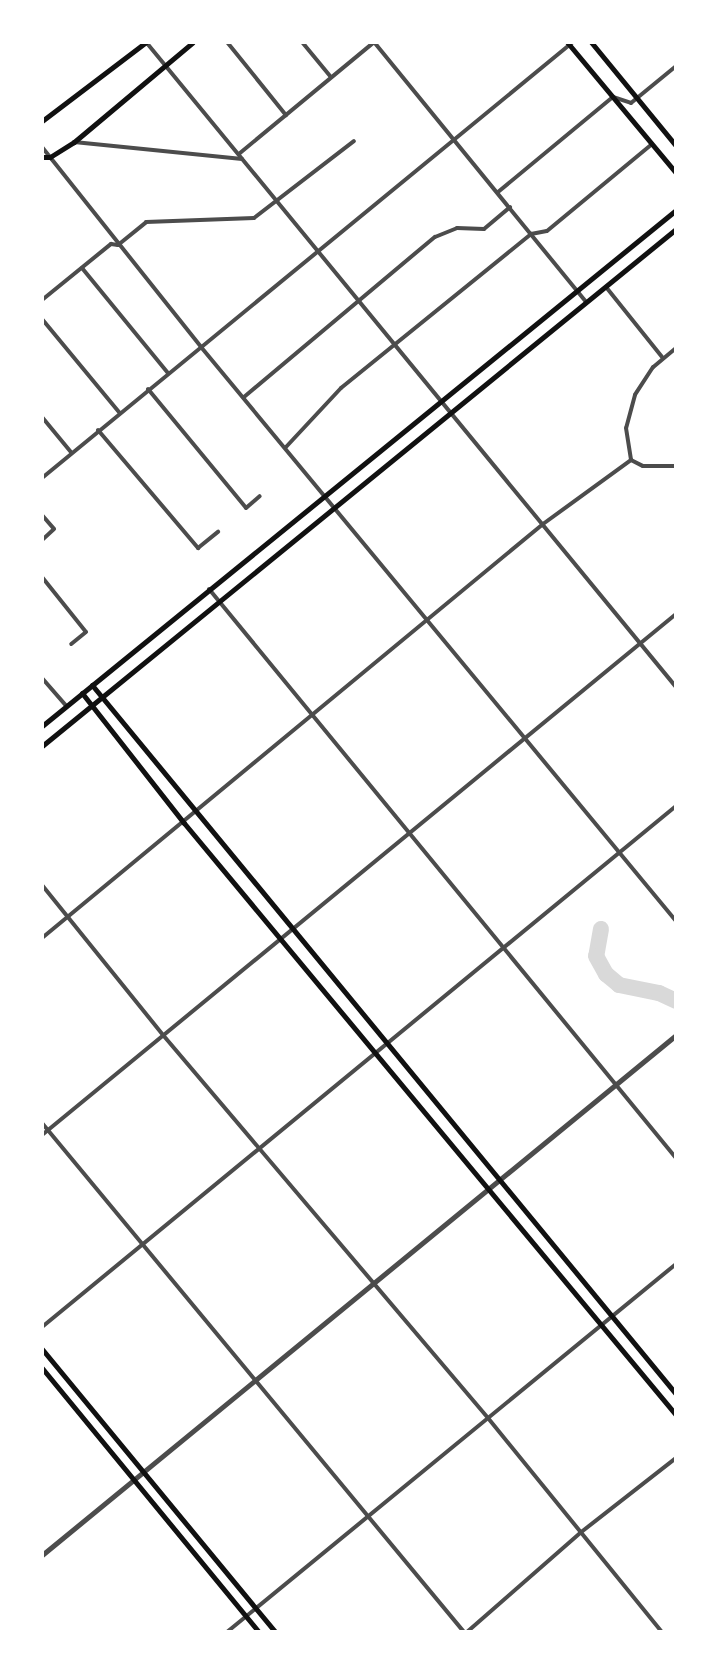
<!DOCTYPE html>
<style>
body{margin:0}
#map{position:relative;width:718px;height:1674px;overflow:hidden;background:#fff;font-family:Quicksand,sans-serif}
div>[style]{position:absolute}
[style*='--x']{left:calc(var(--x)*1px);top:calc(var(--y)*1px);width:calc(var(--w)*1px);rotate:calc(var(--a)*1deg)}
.river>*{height:16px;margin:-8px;padding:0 8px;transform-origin:8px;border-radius:8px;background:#d9d9d9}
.minor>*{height:4px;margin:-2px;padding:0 2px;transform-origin:2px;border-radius:2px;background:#4c4c4c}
.tertiary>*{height:5px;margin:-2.5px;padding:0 2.5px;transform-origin:2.5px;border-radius:2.5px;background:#4c4c4c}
.secondary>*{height:5px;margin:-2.5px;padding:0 2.5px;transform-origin:2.5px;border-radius:2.5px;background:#111}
span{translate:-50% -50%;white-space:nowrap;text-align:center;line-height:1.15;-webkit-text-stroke:6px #fff;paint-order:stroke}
.frame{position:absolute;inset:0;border:44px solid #fff;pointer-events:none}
</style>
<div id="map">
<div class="river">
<div style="--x:601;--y:929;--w:27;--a:100"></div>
<div style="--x:596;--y:956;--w:21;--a:61"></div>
<div style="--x:606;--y:974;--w:17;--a:40"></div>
<div style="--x:619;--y:985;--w:41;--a:11.3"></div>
<div style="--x:659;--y:993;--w:19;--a:25"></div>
</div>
<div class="minor">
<div style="--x:146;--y:42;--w:835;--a:50.59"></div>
<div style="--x:227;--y:42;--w:94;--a:51.1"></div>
<div style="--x:302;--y:42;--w:45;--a:50.4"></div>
<div style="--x:374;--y:42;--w:335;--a:50.8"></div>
<div style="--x:74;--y:142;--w:169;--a:5.8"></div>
<div style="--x:42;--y:147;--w:256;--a:51.5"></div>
<div style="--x:201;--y:347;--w:745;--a:50.39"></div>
<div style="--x:240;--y:153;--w:174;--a:-39.6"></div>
<div style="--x:498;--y:192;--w:149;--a:-39.6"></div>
<div style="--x:613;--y:97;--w:19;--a:18"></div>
<div style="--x:631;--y:103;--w:58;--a:-39.4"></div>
<div style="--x:82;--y:268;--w:136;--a:50.7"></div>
<div style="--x:606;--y:287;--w:90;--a:51.3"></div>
<div style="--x:42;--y:300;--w:89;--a:-39.1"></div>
<div style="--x:111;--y:244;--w:7;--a:8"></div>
<div style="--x:118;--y:245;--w:36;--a:-39"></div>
<div style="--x:146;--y:222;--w:108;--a:-2.1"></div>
<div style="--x:254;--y:218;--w:126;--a:-37.6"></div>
<div style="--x:42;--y:319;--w:121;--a:50.4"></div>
<div style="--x:676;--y:348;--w:30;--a:140"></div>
<div style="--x:653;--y:367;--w:33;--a:123"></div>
<div style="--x:635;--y:395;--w:34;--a:105"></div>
<div style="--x:626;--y:428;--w:32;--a:81"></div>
<div style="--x:631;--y:460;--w:13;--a:27"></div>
<div style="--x:643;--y:466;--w:33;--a:0"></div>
<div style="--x:148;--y:389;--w:154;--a:50.5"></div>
<div style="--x:246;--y:508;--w:18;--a:-41"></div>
<div style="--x:244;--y:397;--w:249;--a:-40"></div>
<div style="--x:435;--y:237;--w:24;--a:-22"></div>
<div style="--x:457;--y:228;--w:27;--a:2"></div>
<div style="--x:484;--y:229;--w:34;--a:-40"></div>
<div style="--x:42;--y:417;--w:45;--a:50.4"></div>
<div style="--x:98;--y:430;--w:155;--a:49.7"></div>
<div style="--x:198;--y:548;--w:26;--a:-39"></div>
<div style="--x:286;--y:447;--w:81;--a:-47"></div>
<div style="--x:341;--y:388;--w:245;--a:-39"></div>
<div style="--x:531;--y:234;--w:16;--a:-11"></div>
<div style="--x:547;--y:231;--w:136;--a:-39.6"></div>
<div style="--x:42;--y:478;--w:687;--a:-39.39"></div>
<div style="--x:42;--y:515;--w:18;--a:49"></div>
<div style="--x:54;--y:529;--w:16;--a:137"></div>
<div style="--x:42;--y:577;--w:70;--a:51.3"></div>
<div style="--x:86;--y:632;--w:19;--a:141"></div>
<div style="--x:209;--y:589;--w:736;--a:50.62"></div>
<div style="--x:42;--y:678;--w:37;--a:49"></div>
<div style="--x:42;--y:885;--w:193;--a:51.1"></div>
<div style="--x:163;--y:1035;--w:502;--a:49.68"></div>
<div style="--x:488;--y:1418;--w:276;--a:50.9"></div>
<div style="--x:42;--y:938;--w:650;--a:-39.57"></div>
<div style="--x:543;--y:524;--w:109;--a:-36"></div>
<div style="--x:42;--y:1123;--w:661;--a:50.34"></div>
<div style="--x:42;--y:1135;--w:821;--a:-39.41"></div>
<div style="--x:42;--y:1327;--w:821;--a:-39.41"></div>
<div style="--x:227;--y:1632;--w:581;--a:-39.34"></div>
<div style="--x:467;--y:1632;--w:150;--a:-41.2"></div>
<div style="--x:580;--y:1533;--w:122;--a:-38"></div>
</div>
<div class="tertiary">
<div style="--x:42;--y:1555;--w:820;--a:-39.36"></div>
</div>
<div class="secondary">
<div style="--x:567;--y:42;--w:170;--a:50.2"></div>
<div style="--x:591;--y:42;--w:134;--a:50.7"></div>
<div style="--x:42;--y:121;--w:131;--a:-37.2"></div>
<div style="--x:42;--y:157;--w:8;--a:0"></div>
<div style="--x:50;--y:157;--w:28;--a:-32"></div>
<div style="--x:74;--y:142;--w:155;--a:-40"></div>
<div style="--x:92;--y:685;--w:919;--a:50.52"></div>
<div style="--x:82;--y:693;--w:165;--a:51.9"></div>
<div style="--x:184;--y:823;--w:770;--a:50.27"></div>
<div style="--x:42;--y:726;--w:817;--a:-39.14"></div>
<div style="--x:42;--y:746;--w:818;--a:-39.2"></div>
<div style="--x:42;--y:1349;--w:367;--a:50.5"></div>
<div style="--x:42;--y:1368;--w:342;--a:50.6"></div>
</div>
<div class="frame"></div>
</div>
